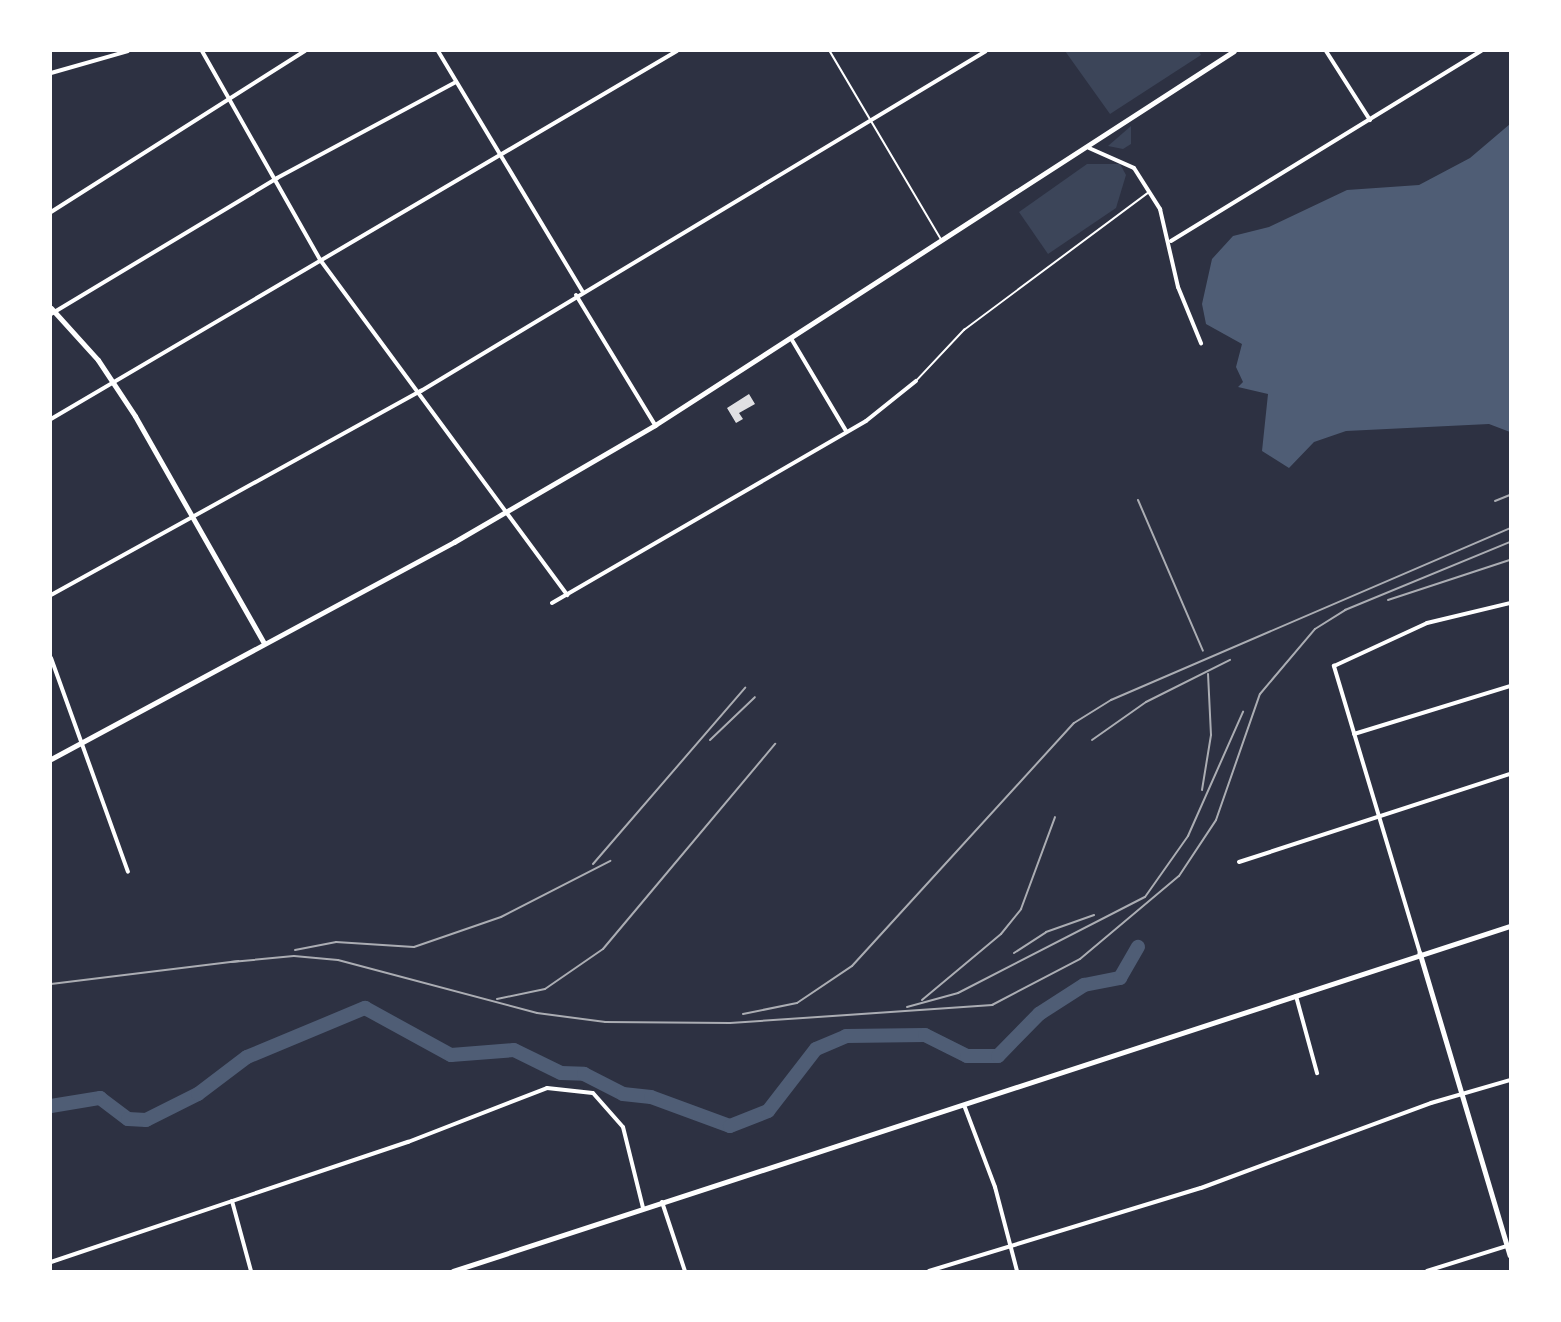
<!DOCTYPE html>
<style>
body{margin:0}
#map{position:relative;width:1561px;height:1322px;overflow:hidden;background:#2d3142;font-family:"DejaVu Sans",sans-serif}
div>[style]{position:absolute}
[style*='--x']{left:calc(var(--x)*1px);top:calc(var(--y)*1px);width:calc(var(--w)*1px);rotate:calc(var(--a)*1deg)}
.green>*{inset:0;background:#3c4559}
.water>*{inset:0;background:#4f5d75}
.river>*{height:14px;margin:-7px;padding:0 7px;transform-origin:7px;border-radius:7px;background:#4f5d75}
.building>*{inset:0;background:#e0e0e3}
.service>*{height:1.5px;margin:-0.75px;padding:0 0.75px;transform-origin:0.75px;border-radius:0.75px;background:#fff}
.minor>*{height:4px;margin:-2px;padding:0 2px;transform-origin:2px;border-radius:2px;background:#fff}
.tertiary>*{height:4.5px;margin:-2.25px;padding:0 2.25px;transform-origin:2.25px;border-radius:2.25px;background:#fff}
.secondary>*{height:5px;margin:-2.5px;padding:0 2.5px;transform-origin:2.5px;border-radius:2.5px;background:#fff}
.rail>*{height:2px;margin:-1px;padding:0 1px;transform-origin:1px;border-radius:1px;background:#abadb3}
span{translate:-50% -50%;white-space:nowrap;text-align:center;line-height:1.15;-webkit-text-stroke:4.5px #fff;paint-order:stroke}
.frame{position:absolute;inset:0;border:52px solid #fff;pointer-events:none}
</style>
<div id="map">
<div class="green">
<div style="clip-path:polygon(1065px 51px,1199px 51px,1201px 55px,1110px 114px)"></div>
<div style="clip-path:polygon(1131px 126px,1131px 144px,1123px 149px,1108px 146px)"></div>
<div style="clip-path:polygon(1087px 164px,1120px 164px,1126px 175px,1116px 208px,1048px 254px,1019px 212px)"></div>
</div>
<div class="water">
<div style="clip-path:polygon(1510px 124px,1510px 432px,1489px 424px,1346px 431px,1314px 442px,1289px 468px,1262px 451px,1268px 394px,1238px 387px,1243px 382px,1236px 367px,1242px 344px,1206px 324px,1202px 304px,1212px 259px,1233px 236px,1269px 227px,1347px 190px,1419px 185px,1470px 158px)"></div>
</div>
<div class="river">
<div style="--x:51;--y:1106;--w:50;--a:-9.3"></div>
<div style="--x:100;--y:1098;--w:35;--a:37"></div>
<div style="--x:128;--y:1119;--w:18;--a:3"></div>
<div style="--x:146;--y:1120;--w:58;--a:-26.6"></div>
<div style="--x:198;--y:1094;--w:61;--a:-37.1"></div>
<div style="--x:247;--y:1057;--w:128;--a:-22.6"></div>
<div style="--x:365;--y:1008;--w:98;--a:28.7"></div>
<div style="--x:451;--y:1055;--w:63;--a:-4.5"></div>
<div style="--x:514;--y:1050;--w:52;--a:26.1"></div>
<div style="--x:561;--y:1073;--w:23;--a:2"></div>
<div style="--x:584;--y:1074;--w:44;--a:27.1"></div>
<div style="--x:623;--y:1094;--w:28;--a:6"></div>
<div style="--x:651;--y:1097;--w:84;--a:20.2"></div>
<div style="--x:730;--y:1126;--w:41;--a:-21.5"></div>
<div style="--x:768;--y:1111;--w:78;--a:-52.3"></div>
<div style="--x:816;--y:1049;--w:33;--a:-23"></div>
<div style="--x:846;--y:1036;--w:79;--a:-0.7"></div>
<div style="--x:925;--y:1035;--w:47;--a:26.6"></div>
<div style="--x:967;--y:1056;--w:31;--a:0"></div>
<div style="--x:998;--y:1056;--w:59;--a:-45.7"></div>
<div style="--x:1039;--y:1014;--w:54;--a:-32.8"></div>
<div style="--x:1084;--y:985;--w:37;--a:-11"></div>
<div style="--x:1120;--y:978;--w:36;--a:-60"></div>
</div>
<div class="building">
<div style="clip-path:polygon(749px 394px,755px 404px,739px 413px,743px 419px,736px 423px,727px 408px)"></div>
</div>
<div class="service">
<div style="--x:830;--y:51;--w:218;--a:59.4"></div>
<div style="--x:917;--y:380;--w:69;--a:-46.8"></div>
<div style="--x:964;--y:330;--w:231;--a:-36.7"></div>
</div>
<div class="minor">
<div style="--x:202;--y:51;--w:241;--a:60.5"></div>
<div style="--x:321;--y:261;--w:415;--a:53.6"></div>
<div style="--x:438;--y:51;--w:280;--a:59"></div>
<div style="--x:1326;--y:51;--w:82;--a:57.5"></div>
<div style="--x:51;--y:73;--w:80;--a:-15.9"></div>
<div style="--x:1089;--y:148;--w:49;--a:24"></div>
<div style="--x:1134;--y:168;--w:49;--a:57.6"></div>
<div style="--x:1160;--y:209;--w:80;--a:77"></div>
<div style="--x:1178;--y:287;--w:61;--a:67.7"></div>
<div style="--x:51;--y:212;--w:301;--a:-32.4"></div>
<div style="--x:1171;--y:241;--w:364;--a:-31.5"></div>
<div style="--x:576;--y:295;--w:152;--a:58.7"></div>
<div style="--x:51;--y:314;--w:264;--a:-31"></div>
<div style="--x:277;--y:178;--w:203;--a:-28.2"></div>
<div style="--x:792;--y:340;--w:106;--a:59.3"></div>
<div style="--x:51;--y:419;--w:726;--a:-30.45"></div>
<div style="--x:51;--y:595;--w:423;--a:-28.9"></div>
<div style="--x:421;--y:391;--w:659;--a:-31.04"></div>
<div style="--x:552;--y:603;--w:363;--a:-30.1"></div>
<div style="--x:866;--y:421;--w:64;--a:-38.7"></div>
<div style="--x:51;--y:658;--w:227;--a:70.2"></div>
<div style="--x:1354;--y:734;--w:163;--a:-17.1"></div>
<div style="--x:1239;--y:862;--w:285;--a:-18"></div>
<div style="--x:1420;--y:953;--w:300;--a:-106.7"></div>
<div style="--x:1334;--y:666;--w:102;--a:-24.8"></div>
<div style="--x:1427;--y:623;--w:85;--a:-13.5"></div>
<div style="--x:1296;--y:996;--w:80;--a:74.7"></div>
<div style="--x:964;--y:1105;--w:88;--a:69.3"></div>
<div style="--x:995;--y:1187;--w:87;--a:75.3"></div>
<div style="--x:232;--y:1201;--w:73;--a:74.8"></div>
<div style="--x:662;--y:1202;--w:73;--a:71.6"></div>
<div style="--x:51;--y:1262;--w:377;--a:-18.6"></div>
<div style="--x:408;--y:1142;--w:149;--a:-21.2"></div>
<div style="--x:547;--y:1088;--w:46;--a:6.2"></div>
<div style="--x:593;--y:1093;--w:45;--a:48.6"></div>
<div style="--x:623;--y:1127;--w:83;--a:76.1"></div>
<div style="--x:929;--y:1271;--w:284;--a:-17"></div>
<div style="--x:1201;--y:1188;--w:245;--a:-20.3"></div>
<div style="--x:1431;--y:1103;--w:82;--a:-16.2"></div>
<div style="--x:1427;--y:1271;--w:84;--a:-17.4"></div>
</div>
<div class="tertiary">
<div style="--x:1420;--y:953;--w:315;--a:73.4"></div>
</div>
<div class="secondary">
<div style="--x:51;--y:308;--w:70;--a:47.9"></div>
<div style="--x:98;--y:360;--w:67;--a:56.5"></div>
<div style="--x:135;--y:416;--w:261;--a:60.4"></div>
<div style="--x:51;--y:759;--w:458;--a:-28.3"></div>
<div style="--x:454;--y:542;--w:233;--a:-30.2"></div>
<div style="--x:655;--y:425;--w:689;--a:-32.86"></div>
<div style="--x:453;--y:1271;--w:1112;--a:-18.08"></div>
</div>
<div class="rail">
<div style="--x:1138;--y:500;--w:164;--a:66.7"></div>
<div style="--x:1495;--y:501;--w:16;--a:-22"></div>
<div style="--x:1388;--y:600;--w:128;--a:-18.2"></div>
<div style="--x:710;--y:740;--w:62;--a:-43.7"></div>
<div style="--x:1092;--y:740;--w:66;--a:-35.1"></div>
<div style="--x:1146;--y:702;--w:94;--a:-26.6"></div>
<div style="--x:1202;--y:790;--w:56;--a:-80.7"></div>
<div style="--x:1211;--y:735;--w:61;--a:-92.8"></div>
<div style="--x:593;--y:864;--w:233;--a:-49.2"></div>
<div style="--x:295;--y:950;--w:42;--a:-11"></div>
<div style="--x:336;--y:942;--w:78;--a:3.7"></div>
<div style="--x:414;--y:947;--w:92;--a:-19"></div>
<div style="--x:501;--y:917;--w:123;--a:-27.2"></div>
<div style="--x:1014;--y:953;--w:38;--a:-33"></div>
<div style="--x:1046;--y:932;--w:51;--a:-19.5"></div>
<div style="--x:231;--y:962;--w:63;--a:-5.4"></div>
<div style="--x:294;--y:956;--w:44;--a:5.2"></div>
<div style="--x:338;--y:960;--w:206;--a:14.9"></div>
<div style="--x:537;--y:1013;--w:69;--a:7.5"></div>
<div style="--x:605;--y:1022;--w:125;--a:0.5"></div>
<div style="--x:730;--y:1023;--w:263;--a:-3.9"></div>
<div style="--x:992;--y:1005;--w:99;--a:-27.6"></div>
<div style="--x:1080;--y:959;--w:129;--a:-40"></div>
<div style="--x:1179;--y:876;--w:67;--a:-56.5"></div>
<div style="--x:1216;--y:820;--w:133;--a:-70.8"></div>
<div style="--x:1260;--y:694;--w:85;--a:-49.8"></div>
<div style="--x:1315;--y:629;--w:36;--a:-32"></div>
<div style="--x:1345;--y:610;--w:178;--a:-22.4"></div>
<div style="--x:51;--y:984;--w:189;--a:-7"></div>
<div style="--x:497;--y:999;--w:49;--a:-11.8"></div>
<div style="--x:545;--y:989;--w:70;--a:-34.6"></div>
<div style="--x:603;--y:949;--w:268;--a:-50"></div>
<div style="--x:922;--y:1000;--w:103;--a:-39.9"></div>
<div style="--x:1001;--y:934;--w:32;--a:-51"></div>
<div style="--x:1021;--y:909;--w:98;--a:-69.7"></div>
<div style="--x:907;--y:1007;--w:53;--a:-15.4"></div>
<div style="--x:958;--y:993;--w:210;--a:-27.2"></div>
<div style="--x:1145;--y:897;--w:75;--a:-54.8"></div>
<div style="--x:1188;--y:836;--w:136;--a:-66.1"></div>
<div style="--x:743;--y:1014;--w:55;--a:-11.5"></div>
<div style="--x:797;--y:1003;--w:66;--a:-33.9"></div>
<div style="--x:852;--y:966;--w:329;--a:-47.6"></div>
<div style="--x:1074;--y:723;--w:44;--a:-31.9"></div>
<div style="--x:1111;--y:700;--w:434;--a:-23.3"></div>
</div>
<div class="frame"></div>
</div>
